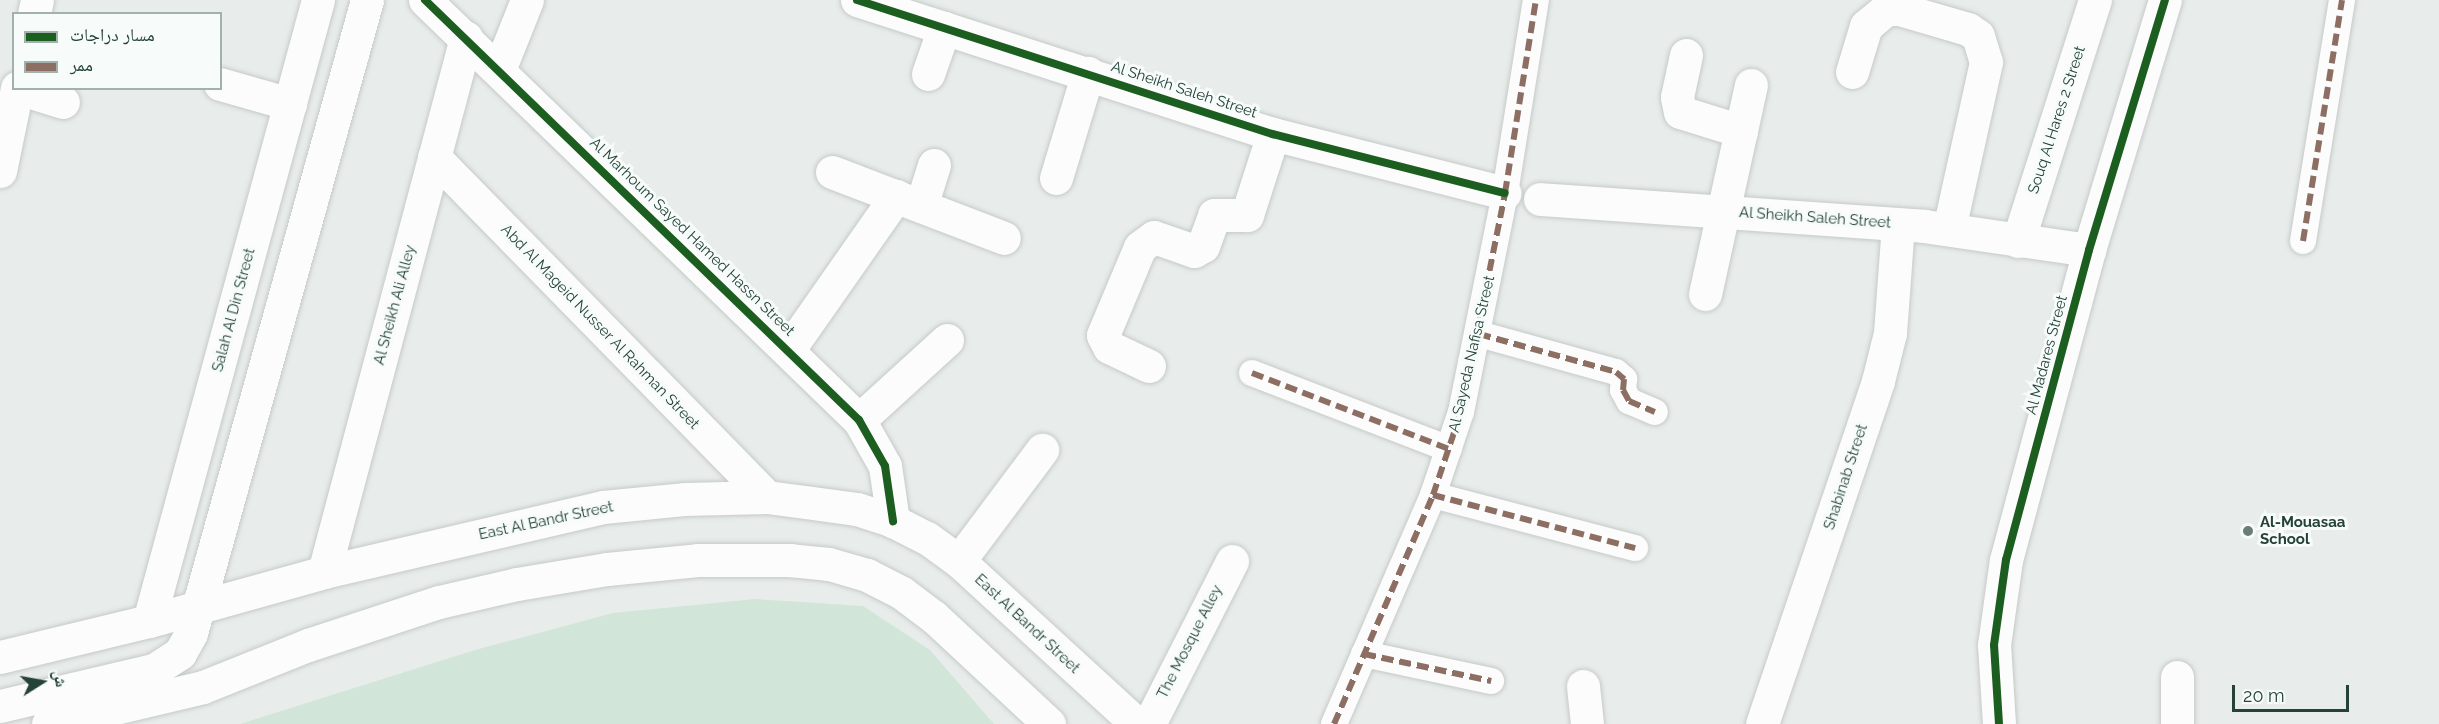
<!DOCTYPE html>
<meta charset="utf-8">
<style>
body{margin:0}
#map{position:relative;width:2439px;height:724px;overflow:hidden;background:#e8edeb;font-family:Raleway,"Noto Naskh Arabic",sans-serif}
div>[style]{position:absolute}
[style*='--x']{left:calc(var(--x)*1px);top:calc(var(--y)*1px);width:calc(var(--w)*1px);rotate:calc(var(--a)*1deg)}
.green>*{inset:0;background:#d1e6d8}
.roads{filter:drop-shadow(0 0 2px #c5cac8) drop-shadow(0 0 2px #c5cac8)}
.pedestrian>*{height:26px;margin:-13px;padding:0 13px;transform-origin:13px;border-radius:13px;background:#fcfcfc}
.minor>*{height:33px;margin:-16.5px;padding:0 16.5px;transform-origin:16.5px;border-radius:16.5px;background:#fcfcfc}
.secondary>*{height:33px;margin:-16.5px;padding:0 16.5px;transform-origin:16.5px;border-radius:16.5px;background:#fcfcfc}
.quiet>*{height:6px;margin-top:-3px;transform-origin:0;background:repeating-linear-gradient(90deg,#8d6e63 0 12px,transparent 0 18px)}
.cycleway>*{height:8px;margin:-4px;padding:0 4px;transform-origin:4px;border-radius:4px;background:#1b5e20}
.dots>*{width:16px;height:16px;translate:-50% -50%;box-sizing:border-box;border:3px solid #f7fbf9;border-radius:50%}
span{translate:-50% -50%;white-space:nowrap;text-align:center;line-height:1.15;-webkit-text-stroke:6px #f7fbf9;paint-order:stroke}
.street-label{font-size:15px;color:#24423a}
.poi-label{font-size:15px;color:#24423a;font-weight:700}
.left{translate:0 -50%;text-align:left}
.legend{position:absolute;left:12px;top:12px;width:210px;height:78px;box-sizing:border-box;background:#f7fbf9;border:2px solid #a3b1ad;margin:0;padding:8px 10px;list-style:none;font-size:18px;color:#24423a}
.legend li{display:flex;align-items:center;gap:12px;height:30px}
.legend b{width:30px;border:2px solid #a3b1ad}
.north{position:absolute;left:12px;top:652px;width:60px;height:60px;-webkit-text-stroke:4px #f7fbf9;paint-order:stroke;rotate:79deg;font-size:16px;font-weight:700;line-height:24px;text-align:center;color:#24423a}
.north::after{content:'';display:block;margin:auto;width:21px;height:27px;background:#24423a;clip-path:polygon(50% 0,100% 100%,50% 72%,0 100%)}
.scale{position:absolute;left:2232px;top:685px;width:117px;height:27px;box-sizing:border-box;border:3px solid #24423a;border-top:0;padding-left:8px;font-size:18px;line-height:21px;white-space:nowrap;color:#24423a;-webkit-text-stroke:4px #f7fbf9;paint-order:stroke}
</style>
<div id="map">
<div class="green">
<div style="clip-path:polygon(755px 599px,863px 606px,930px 650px,994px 724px,240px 724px,475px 650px,613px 613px)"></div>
</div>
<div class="roads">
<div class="pedestrian">
<div style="--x:2303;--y:241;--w:244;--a:-80.8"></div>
<div style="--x:1479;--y:334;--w:142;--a:15.5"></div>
<div style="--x:1616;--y:372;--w:11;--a:41"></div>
<div style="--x:1624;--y:379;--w:11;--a:95"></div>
<div style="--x:1623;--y:390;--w:13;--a:61"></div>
<div style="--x:1629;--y:401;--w:28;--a:23"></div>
<div style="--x:1252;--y:373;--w:211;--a:21.1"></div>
<div style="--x:1433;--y:495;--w:209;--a:14.7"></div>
<div style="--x:1364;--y:654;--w:130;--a:12"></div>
<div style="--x:1334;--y:724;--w:249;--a:-66.6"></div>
<div style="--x:1433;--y:495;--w:88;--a:-71.4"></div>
<div style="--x:1461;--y:412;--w:223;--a:-78.6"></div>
<div style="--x:1505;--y:193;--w:195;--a:-80.9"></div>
</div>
<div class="minor">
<div style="--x:425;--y:0;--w:604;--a:44.06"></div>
<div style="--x:859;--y:420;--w:53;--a:60.5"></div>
<div style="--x:885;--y:466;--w:56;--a:81.7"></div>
<div style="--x:857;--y:0;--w:437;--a:17.9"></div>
<div style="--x:1273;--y:134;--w:239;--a:14.3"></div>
<div style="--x:34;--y:14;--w:14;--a:-78"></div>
<div style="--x:1686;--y:55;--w:43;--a:102.1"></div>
<div style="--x:1677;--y:97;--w:15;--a:79"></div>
<div style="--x:1680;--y:112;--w:64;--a:17.3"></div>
<div style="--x:499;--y:70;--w:75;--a:-68.2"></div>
<div style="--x:1852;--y:72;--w:48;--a:-73.1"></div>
<div style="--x:1866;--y:26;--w:26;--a:-40"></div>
<div style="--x:1886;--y:9;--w:13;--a:0"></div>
<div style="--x:1899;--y:9;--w:72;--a:16.2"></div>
<div style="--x:1968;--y:29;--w:12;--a:35"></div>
<div style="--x:1978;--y:36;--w:27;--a:73"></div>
<div style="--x:1986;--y:62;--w:171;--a:102.5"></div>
<div style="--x:928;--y:74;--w:49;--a:-70.8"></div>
<div style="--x:220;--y:84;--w:73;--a:15.9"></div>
<div style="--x:18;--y:88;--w:47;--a:17.3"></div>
<div style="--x:434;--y:157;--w:476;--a:45.6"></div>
<div style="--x:0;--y:171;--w:85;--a:-78.4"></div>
<div style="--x:832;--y:172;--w:184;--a:21"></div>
<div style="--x:1056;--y:178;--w:110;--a:-73.1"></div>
<div style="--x:1540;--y:199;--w:385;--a:4"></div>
<div style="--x:1924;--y:226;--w:167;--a:8.3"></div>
<div style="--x:921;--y:206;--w:43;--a:-72.4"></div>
<div style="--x:2018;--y:241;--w:253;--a:-72.3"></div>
<div style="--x:1705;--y:294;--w:214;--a:-77.6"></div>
<div style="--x:789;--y:349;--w:187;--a:-55"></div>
<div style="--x:1149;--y:366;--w:44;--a:-154.6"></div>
<div style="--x:1109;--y:347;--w:13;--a:-117"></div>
<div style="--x:1103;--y:335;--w:95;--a:-67.2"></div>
<div style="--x:1140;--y:247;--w:17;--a:-36"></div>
<div style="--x:1154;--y:237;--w:42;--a:19.3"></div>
<div style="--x:1194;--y:251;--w:10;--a:-29"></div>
<div style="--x:1203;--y:246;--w:33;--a:-70"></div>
<div style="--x:1214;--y:215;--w:33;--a:0"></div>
<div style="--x:1247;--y:215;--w:85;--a:-72.2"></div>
<div style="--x:859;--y:420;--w:119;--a:-42.3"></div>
<div style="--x:959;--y:561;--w:139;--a:-53.2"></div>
<div style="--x:324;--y:572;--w:553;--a:-75.11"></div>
<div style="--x:2177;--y:677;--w:47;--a:90"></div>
<div style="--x:1583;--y:686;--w:38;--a:84"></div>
<div style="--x:1149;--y:724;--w:183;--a:-63"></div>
<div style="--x:1762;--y:724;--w:362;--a:-71.3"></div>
<div style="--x:1878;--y:381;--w:49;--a:-76"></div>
<div style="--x:1890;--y:333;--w:109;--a:-85.8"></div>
<div style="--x:1999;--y:724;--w:79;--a:-93.6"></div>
<div style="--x:1994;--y:645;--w:86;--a:-82"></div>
<div style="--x:2006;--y:560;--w:321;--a:-75"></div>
<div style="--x:2089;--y:250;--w:261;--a:-73.1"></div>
</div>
<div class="secondary">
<div style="--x:149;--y:621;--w:644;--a:-74.78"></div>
<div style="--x:0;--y:657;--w:153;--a:-13.6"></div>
<div style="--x:149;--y:621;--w:182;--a:-15.6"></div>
<div style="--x:324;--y:572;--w:286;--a:-13.1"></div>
<div style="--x:603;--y:507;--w:81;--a:-5.6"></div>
<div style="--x:684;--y:499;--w:83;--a:-1.4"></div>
<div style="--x:767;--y:497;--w:91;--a:7.6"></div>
<div style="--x:857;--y:509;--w:38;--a:18"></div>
<div style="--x:893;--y:521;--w:38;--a:27"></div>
<div style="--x:927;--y:538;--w:39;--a:36"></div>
<div style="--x:959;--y:561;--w:241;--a:42.5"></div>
<div style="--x:0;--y:706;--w:158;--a:-13.2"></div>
<div style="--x:154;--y:670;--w:31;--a:-33"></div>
<div style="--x:180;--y:653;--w:23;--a:-61"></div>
<div style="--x:191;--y:633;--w:657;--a:-74.46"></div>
<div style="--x:48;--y:724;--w:159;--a:-13.4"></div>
<div style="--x:203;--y:687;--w:113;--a:-21.8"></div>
<div style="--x:308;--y:645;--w:138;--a:-18.2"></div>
<div style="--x:439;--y:602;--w:80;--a:-13"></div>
<div style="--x:517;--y:584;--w:91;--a:-9.5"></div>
<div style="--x:607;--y:569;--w:91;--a:-5.6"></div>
<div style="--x:698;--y:560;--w:91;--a:0"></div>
<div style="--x:789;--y:560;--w:40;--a:5.7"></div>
<div style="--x:829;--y:564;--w:40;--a:16"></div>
<div style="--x:867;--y:575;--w:39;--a:27"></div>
<div style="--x:902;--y:593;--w:40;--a:37"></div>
<div style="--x:934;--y:617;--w:157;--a:42.9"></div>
</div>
</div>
<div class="quiet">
<div style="--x:2303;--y:241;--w:244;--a:-80.8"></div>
<div style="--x:1479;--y:334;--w:142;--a:15.5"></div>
<div style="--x:1616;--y:372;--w:11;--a:41"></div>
<div style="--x:1624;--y:379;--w:11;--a:95"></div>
<div style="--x:1623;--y:390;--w:13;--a:61"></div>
<div style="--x:1629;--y:401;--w:28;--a:23"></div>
<div style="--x:1252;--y:373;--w:211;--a:21.1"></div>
<div style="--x:1433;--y:495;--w:209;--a:14.7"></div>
<div style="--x:1364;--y:654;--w:130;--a:12"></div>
<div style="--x:1334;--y:724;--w:249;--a:-66.6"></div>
<div style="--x:1433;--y:495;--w:88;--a:-71.4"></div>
<div style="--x:1461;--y:412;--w:223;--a:-78.6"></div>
<div style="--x:1505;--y:193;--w:195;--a:-80.9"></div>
</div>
<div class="cycleway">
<div style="--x:425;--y:0;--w:604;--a:44.06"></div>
<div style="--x:859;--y:420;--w:53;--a:60.5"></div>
<div style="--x:885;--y:466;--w:56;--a:81.7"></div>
<div style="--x:857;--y:0;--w:437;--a:17.9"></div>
<div style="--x:1273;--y:134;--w:239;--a:14.3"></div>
<div style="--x:1999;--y:724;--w:79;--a:-93.6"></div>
<div style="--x:1994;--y:645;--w:86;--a:-82"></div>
<div style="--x:2006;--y:560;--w:321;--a:-75"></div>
<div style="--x:2089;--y:250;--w:261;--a:-73.1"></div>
</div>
<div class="dots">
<div style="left:2248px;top:531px;background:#697e78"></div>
</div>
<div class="street-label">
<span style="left:1184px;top:90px;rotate:18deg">Al Sheikh Saleh Street</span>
<span style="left:2057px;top:120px;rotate:-72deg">Souq Al Hares 2 Street</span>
<span style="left:1815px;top:218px;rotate:4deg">Al Sheikh Saleh Street</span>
<span style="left:692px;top:237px;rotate:44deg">Al Marhoum Sayed Hamed Hassn Street</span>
<span style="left:395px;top:305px;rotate:-75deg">Al Sheikh Ali Alley</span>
<span style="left:234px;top:310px;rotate:-75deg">Salah Al Din Street</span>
<span style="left:600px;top:327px;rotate:46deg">Abd Al Mageid Nusser Al Rahman Street</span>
<span style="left:1472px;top:354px;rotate:-77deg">Al Sayeda Nafisa Street</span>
<span style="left:2047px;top:355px;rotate:-75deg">Al Madares Street</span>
<span style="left:1846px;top:477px;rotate:-72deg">Shabinab Street</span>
<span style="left:546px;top:521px;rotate:-12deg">East Al Bandr Street</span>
<span style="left:1027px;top:624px;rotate:43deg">East Al Bandr Street</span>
<span style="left:1190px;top:642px;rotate:-63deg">The Mosque Alley</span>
</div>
<div class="poi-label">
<span class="left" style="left:2260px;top:531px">Al-Mouasaa<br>School</span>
</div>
<ul class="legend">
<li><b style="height:8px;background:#1b5e20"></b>مسار دراجات</li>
<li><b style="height:8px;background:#8d6e63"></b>ممر</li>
</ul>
<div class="north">ش</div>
<div class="scale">20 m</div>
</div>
